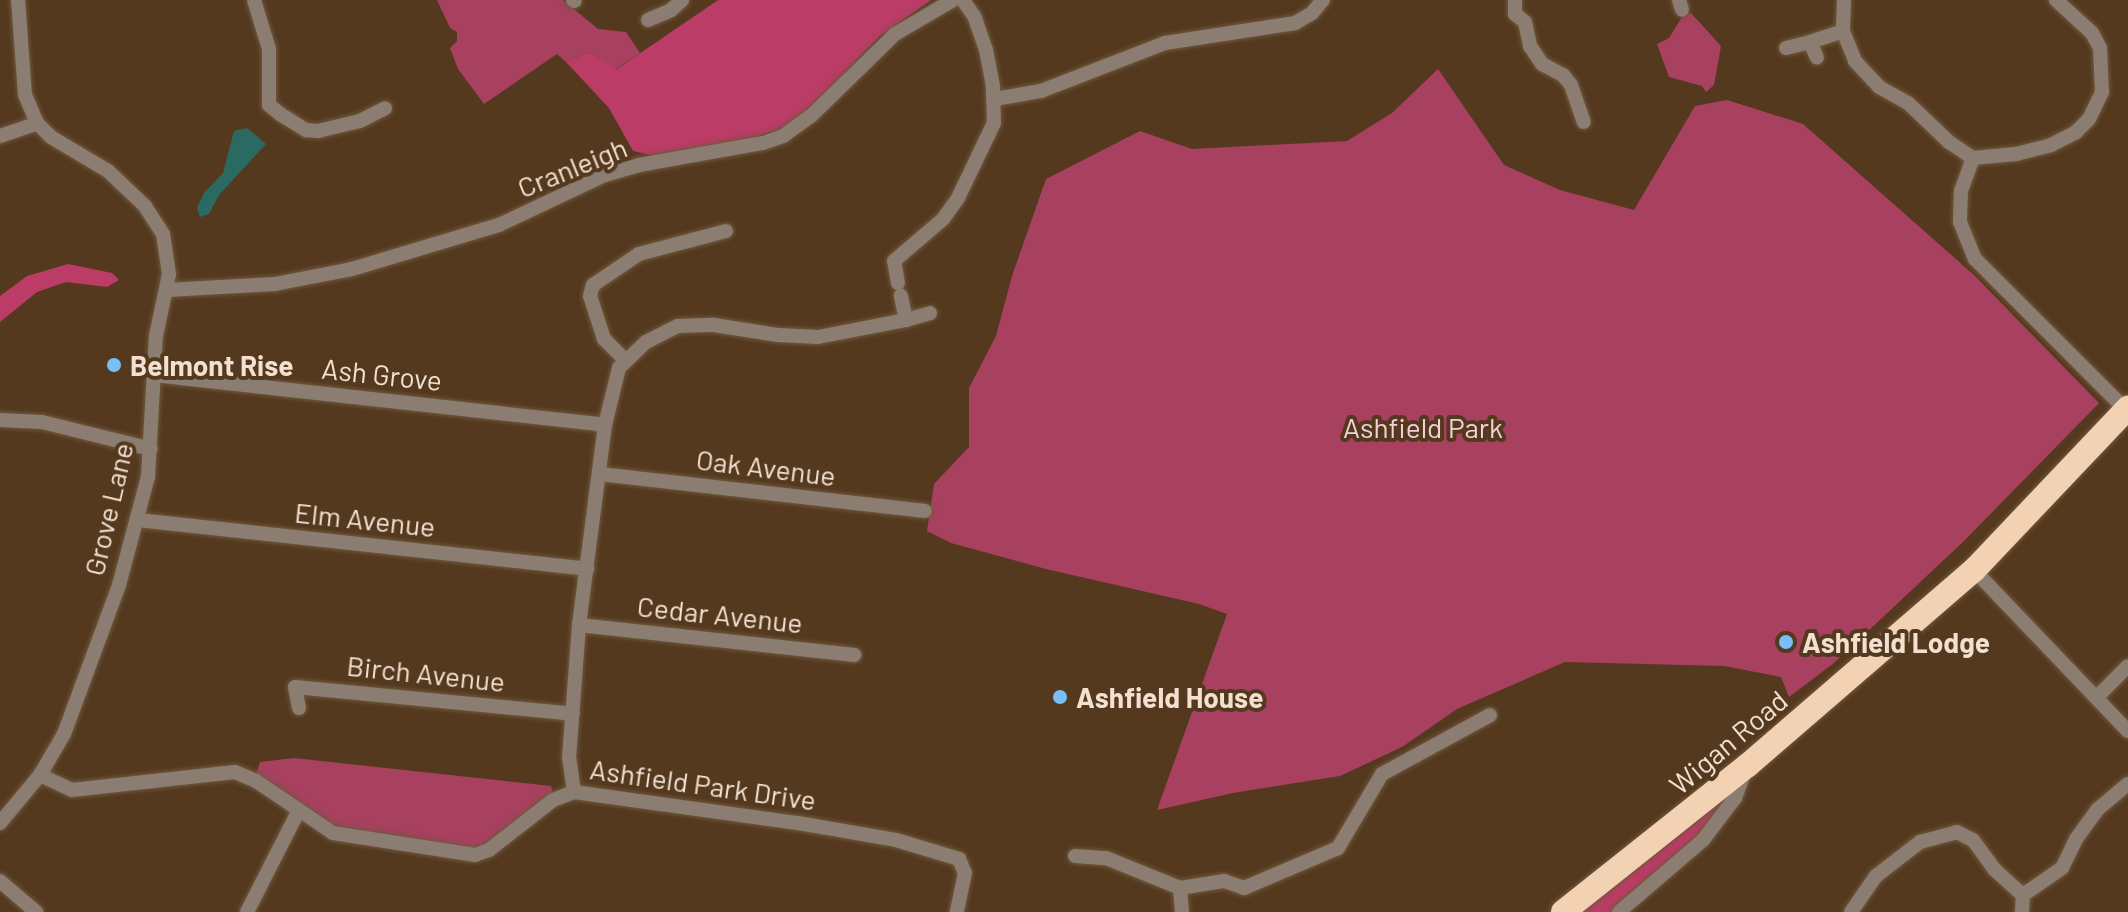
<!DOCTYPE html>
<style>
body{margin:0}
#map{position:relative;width:2128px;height:912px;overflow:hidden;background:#54391e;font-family:Barlow,sans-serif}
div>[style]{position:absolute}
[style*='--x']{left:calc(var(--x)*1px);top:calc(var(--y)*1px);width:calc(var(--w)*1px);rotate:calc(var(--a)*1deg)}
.green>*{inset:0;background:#a84060}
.forest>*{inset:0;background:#bb3c66}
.water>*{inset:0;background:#2a6a62}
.roads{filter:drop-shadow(0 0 2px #70573e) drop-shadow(0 0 2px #70573e)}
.street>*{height:14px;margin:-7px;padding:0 7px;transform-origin:7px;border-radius:7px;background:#8b7d71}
.highway>*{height:24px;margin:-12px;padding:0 12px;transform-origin:12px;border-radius:12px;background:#f3d1b3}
.dots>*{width:22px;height:22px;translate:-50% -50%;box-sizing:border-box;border:4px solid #54391e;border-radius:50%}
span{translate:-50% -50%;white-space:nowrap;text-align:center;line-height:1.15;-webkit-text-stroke:8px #54391e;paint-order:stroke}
.street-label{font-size:28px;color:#f2e0d1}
.poi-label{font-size:28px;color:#f2e0d1;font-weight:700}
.left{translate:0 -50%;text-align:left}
.park-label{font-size:28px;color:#f2d0d7}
</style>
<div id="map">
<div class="green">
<div style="clip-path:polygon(437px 0,563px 0,598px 29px,626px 32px,640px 53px,616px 69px,589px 52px,566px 62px,557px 54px,484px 104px,458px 69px,450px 48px,457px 41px,457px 32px,450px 28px)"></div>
<div style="clip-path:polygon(1690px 12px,1721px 46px,1714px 85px,1706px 92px,1702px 86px,1669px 77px,1657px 44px,1669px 38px,1682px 17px)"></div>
<div style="clip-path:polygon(1438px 69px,1504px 165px,1560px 190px,1634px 210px,1695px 106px,1727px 100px,1803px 124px,1974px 275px,2099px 403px,1964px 541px,1834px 663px,1789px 697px,1781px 677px,1724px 666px,1565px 662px,1457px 709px,1402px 747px,1340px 776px,1233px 793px,1157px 810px,1227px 614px,1199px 604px,1046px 569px,951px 543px,927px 531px,934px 484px,969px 447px,969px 388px,996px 336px,1012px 276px,1046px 179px,1140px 131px,1192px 149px,1347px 141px,1392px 113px)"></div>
<div style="clip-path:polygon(294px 758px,551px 786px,553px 794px,487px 843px,469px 849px,326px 824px,256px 774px,260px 762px)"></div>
</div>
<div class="forest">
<div style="clip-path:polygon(718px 0,931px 0,879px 37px,802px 117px,775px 131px,717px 148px,659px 157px,633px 151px,609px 108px,566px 62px,589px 52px,617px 69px)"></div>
<div style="clip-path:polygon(68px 264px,112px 273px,119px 280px,107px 287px,66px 282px,37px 292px,0 322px,0 296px,27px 276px)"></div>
<div style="clip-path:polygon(1748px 765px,1703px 840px,1619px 912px,1563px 912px)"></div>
</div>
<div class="water">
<div style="clip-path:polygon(247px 128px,266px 144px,219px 195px,209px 214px,200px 217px,197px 208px,204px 193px,223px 173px,234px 131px)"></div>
</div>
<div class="roads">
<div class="street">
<div style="--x:254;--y:0;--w:51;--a:73"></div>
<div style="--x:269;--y:49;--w:56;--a:90"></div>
<div style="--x:269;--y:105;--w:14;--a:39"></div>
<div style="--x:280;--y:114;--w:31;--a:32"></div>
<div style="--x:306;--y:130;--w:12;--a:5"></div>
<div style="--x:318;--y:131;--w:43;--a:-13.4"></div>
<div style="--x:360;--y:121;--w:28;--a:-27"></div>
<div style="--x:573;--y:0;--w:2;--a:27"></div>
<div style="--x:1515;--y:0;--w:14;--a:90"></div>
<div style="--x:1515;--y:14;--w:13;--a:39"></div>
<div style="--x:1525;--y:22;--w:25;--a:78"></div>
<div style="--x:1530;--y:46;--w:22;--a:56"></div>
<div style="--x:1542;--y:64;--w:24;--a:28"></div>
<div style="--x:1563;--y:75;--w:13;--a:51"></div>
<div style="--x:1571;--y:85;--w:39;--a:71"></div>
<div style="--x:1679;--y:0;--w:10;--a:73"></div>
<div style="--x:1844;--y:0;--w:31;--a:92"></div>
<div style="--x:1843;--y:31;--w:32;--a:68"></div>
<div style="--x:1855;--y:61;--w:35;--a:47"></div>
<div style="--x:1879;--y:87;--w:33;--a:29"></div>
<div style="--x:1908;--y:103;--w:57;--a:43.6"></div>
<div style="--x:1949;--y:142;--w:29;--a:34"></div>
<div style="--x:1973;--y:158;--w:43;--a:-5.3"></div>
<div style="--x:2016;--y:154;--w:36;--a:-14"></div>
<div style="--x:2051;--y:145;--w:28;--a:-27"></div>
<div style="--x:2076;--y:132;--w:18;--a:-45"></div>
<div style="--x:2089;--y:119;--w:30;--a:-64"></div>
<div style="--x:2102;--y:92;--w:44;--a:-92.6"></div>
<div style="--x:2100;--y:48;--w:17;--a:-118"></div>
<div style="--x:2092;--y:33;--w:49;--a:-137.5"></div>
<div style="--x:648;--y:20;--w:25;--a:-23"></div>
<div style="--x:671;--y:10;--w:15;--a:-42"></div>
<div style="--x:1810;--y:42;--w:35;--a:-18"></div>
<div style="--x:1786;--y:48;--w:25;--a:-14"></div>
<div style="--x:1810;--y:42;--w:17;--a:66"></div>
<div style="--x:995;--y:99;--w:47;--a:-9.9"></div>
<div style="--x:1041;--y:91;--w:133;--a:-21.2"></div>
<div style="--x:1165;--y:43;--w:132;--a:-8.7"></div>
<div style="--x:1295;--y:23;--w:20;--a:-30"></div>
<div style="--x:1312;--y:13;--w:17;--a:-50"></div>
<div style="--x:0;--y:136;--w:39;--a:-19"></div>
<div style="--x:1973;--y:158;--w:35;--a:110"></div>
<div style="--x:1961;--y:191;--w:31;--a:92"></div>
<div style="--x:1960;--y:222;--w:40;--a:68"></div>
<div style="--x:1975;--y:259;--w:214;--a:45"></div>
<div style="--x:898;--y:283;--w:22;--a:-100"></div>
<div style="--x:894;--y:261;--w:65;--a:-40.6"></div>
<div style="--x:943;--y:219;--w:26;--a:-54"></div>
<div style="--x:958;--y:198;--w:83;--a:-64.4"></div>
<div style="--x:994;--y:123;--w:37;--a:-92"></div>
<div style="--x:993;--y:86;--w:37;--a:-101"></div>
<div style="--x:986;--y:50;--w:36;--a:-109"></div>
<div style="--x:974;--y:16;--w:19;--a:-125"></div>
<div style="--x:167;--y:290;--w:108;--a:-3.2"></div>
<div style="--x:275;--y:284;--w:78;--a:-11"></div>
<div style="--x:352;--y:269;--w:153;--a:-16.7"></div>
<div style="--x:499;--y:225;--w:117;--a:-25.3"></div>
<div style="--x:605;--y:175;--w:35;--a:-16"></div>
<div style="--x:639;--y:165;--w:126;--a:-10.1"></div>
<div style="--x:763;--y:143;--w:21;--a:-19"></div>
<div style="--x:783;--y:136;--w:34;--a:-36"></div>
<div style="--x:811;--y:116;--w:117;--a:-44.3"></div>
<div style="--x:895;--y:34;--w:67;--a:-30.4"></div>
<div style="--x:906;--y:320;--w:25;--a:-16"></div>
<div style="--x:625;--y:360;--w:30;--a:-135"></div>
<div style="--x:604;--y:339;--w:45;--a:-108"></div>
<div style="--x:590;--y:296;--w:11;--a:-75"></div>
<div style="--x:593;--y:285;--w:55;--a:-34"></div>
<div style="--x:639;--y:254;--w:90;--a:-14.8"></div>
<div style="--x:154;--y:375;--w:454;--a:6.3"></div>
<div style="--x:0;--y:420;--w:42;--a:2.7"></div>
<div style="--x:42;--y:422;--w:112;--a:13.9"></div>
<div style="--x:600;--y:474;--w:327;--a:6.5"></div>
<div style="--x:138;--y:520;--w:452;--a:6.2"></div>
<div style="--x:1974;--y:570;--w:223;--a:46.3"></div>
<div style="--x:579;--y:625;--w:277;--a:6.2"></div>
<div style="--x:2098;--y:696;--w:42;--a:-45"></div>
<div style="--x:299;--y:708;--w:21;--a:-101"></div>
<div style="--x:295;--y:687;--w:279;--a:5.5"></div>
<div style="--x:40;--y:775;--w:35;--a:25"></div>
<div style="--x:72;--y:790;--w:164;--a:-6.3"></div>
<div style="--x:235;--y:772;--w:23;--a:23"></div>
<div style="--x:256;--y:781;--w:93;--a:34"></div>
<div style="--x:333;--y:833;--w:144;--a:8.8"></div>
<div style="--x:475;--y:855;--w:15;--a:-20"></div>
<div style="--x:489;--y:850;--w:81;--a:-38"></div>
<div style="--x:553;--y:800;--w:22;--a:-21"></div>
<div style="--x:574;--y:792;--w:226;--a:7.9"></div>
<div style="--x:798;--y:823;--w:99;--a:9.8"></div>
<div style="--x:896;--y:840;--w:66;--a:16.8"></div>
<div style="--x:959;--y:859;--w:15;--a:67"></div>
<div style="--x:965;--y:873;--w:40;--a:102"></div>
<div style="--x:574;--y:792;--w:34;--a:-98"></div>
<div style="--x:569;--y:758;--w:133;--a:-85.7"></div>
<div style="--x:579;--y:625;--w:202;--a:-82.6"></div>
<div style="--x:605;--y:425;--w:59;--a:-76.2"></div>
<div style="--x:619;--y:368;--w:37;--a:-44"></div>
<div style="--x:646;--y:342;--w:36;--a:-27"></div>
<div style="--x:678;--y:326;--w:36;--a:-2"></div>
<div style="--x:714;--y:325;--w:65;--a:8.9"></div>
<div style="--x:778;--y:335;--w:40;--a:2.9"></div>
<div style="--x:818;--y:337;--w:90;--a:-10.9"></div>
<div style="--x:906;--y:320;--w:25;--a:-102"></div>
<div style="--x:0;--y:823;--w:62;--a:-50.2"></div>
<div style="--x:40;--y:775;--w:48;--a:-59.7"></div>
<div style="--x:64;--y:734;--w:159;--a:-69.7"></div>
<div style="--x:119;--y:585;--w:112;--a:-75"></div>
<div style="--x:148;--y:477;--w:141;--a:-86.8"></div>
<div style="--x:156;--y:336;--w:63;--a:-78.2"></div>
<div style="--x:169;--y:274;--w:40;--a:-98.5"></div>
<div style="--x:163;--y:234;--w:33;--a:-123"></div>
<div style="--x:145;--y:206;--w:51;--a:-136.6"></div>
<div style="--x:108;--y:171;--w:66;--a:-149.2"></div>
<div style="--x:51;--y:137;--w:20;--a:-135"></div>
<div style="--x:37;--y:123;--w:30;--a:-113"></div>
<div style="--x:25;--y:95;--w:95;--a:-94.2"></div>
<div style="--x:1075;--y:856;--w:31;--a:4"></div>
<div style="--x:1106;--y:858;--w:80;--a:22.1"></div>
<div style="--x:0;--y:881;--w:48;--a:40.7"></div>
<div style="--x:247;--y:912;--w:114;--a:-63"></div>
<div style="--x:1182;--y:912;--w:24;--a:-95"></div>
<div style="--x:1180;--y:888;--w:45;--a:-9"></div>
<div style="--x:1224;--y:881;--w:21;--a:19"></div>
<div style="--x:1244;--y:888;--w:102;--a:-23.1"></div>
<div style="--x:1338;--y:848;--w:86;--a:-59.3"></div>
<div style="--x:1382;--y:774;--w:123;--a:-28.6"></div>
<div style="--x:1619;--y:912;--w:111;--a:-40.6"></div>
<div style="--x:1703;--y:840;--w:53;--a:-52.7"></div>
<div style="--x:1735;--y:798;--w:29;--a:-70"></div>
<div style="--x:1851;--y:912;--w:44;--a:-55.2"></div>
<div style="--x:1876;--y:876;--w:56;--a:-37.7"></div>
<div style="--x:1920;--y:842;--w:38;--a:-15"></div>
<div style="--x:1957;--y:832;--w:18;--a:27"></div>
<div style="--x:1973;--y:840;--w:37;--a:54"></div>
<div style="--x:1995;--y:870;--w:38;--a:42"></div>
<div style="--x:2022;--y:912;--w:17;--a:-87"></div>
<div style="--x:2023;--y:895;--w:47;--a:-34.7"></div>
<div style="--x:2062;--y:868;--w:32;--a:-64"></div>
<div style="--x:2076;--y:839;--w:37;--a:-54"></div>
<div style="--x:2098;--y:809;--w:39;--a:-40"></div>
</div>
<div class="highway">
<div style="--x:1563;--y:912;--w:236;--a:-38.5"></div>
<div style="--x:1748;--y:765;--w:298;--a:-40.8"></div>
<div style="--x:1974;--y:570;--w:224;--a:-46.5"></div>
</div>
</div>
<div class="dots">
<div style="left:114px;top:365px;background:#78bff8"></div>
<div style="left:1786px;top:642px;background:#78bff8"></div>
<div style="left:1060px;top:697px;background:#78bff8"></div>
</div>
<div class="street-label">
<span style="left:572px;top:167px;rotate:-22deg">Cranleigh</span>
<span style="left:382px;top:374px;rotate:6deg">Ash Grove</span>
<span style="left:766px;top:467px;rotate:7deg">Oak Avenue</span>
<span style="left:108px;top:509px;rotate:-77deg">Grove Lane</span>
<span style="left:365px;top:519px;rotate:6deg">Elm Avenue</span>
<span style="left:720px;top:614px;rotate:6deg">Cedar Avenue</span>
<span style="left:426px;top:673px;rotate:6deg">Birch Avenue</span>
<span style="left:1728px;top:742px;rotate:-40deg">Wigan Road</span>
<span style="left:703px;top:784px;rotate:8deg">Ashfield Park Drive</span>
</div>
<div class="poi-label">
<span class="left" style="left:130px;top:365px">Belmont Rise</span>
<span class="left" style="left:1802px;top:642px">Ashfield Lodge</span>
<span class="left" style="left:1076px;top:697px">Ashfield House</span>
</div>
<div class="park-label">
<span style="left:1423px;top:427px">Ashfield Park</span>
</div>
</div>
